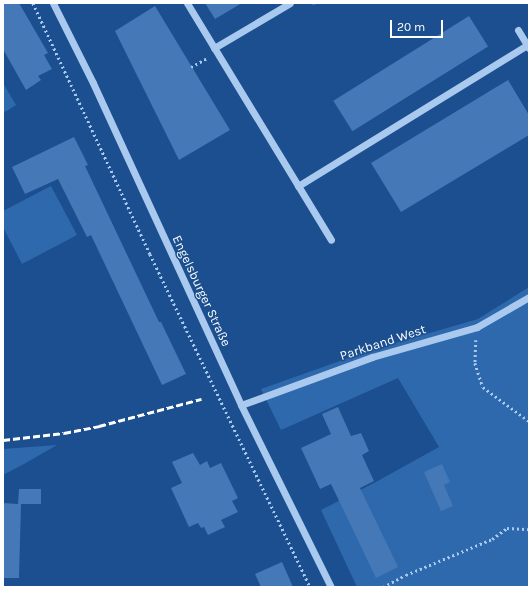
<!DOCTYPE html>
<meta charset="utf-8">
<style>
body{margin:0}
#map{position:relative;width:532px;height:590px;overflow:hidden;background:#1b4f8f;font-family:Karla,sans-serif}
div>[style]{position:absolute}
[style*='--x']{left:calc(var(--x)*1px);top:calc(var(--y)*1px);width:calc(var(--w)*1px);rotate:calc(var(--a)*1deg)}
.green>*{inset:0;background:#2e69ad}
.building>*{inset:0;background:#4478b7;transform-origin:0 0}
.path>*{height:2.5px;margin-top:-1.25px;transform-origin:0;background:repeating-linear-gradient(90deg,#a9c9ee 0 2px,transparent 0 5px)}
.minor>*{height:7px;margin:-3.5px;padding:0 3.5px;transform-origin:3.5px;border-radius:3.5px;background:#a9c9ee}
.rail>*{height:3px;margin-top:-1.5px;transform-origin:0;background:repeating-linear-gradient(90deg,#fff 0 7px,transparent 0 10px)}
span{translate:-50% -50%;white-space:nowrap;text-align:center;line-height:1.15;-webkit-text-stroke:3px #1b4f8f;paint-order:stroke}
.street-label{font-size:13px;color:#fff}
.frame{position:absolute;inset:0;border:4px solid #fff;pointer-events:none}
.scale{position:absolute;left:390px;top:20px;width:53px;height:18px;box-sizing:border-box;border:2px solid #fff;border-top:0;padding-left:5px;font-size:12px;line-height:14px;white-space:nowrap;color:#fff;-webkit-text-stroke:3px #1b4f8f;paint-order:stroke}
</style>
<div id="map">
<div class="green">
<div style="clip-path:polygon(3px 83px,16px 105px,5px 112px,3px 109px)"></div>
<div style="clip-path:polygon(51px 186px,77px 235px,22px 264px,3px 227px,3px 211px)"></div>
<div style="clip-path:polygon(529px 287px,529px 587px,357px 587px,321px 510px,374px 483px,439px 447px,398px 378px,281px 430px,261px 389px,368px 351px,478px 319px)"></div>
<div style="clip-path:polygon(57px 445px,24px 464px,3px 475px,3px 449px)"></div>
</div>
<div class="building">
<div style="clip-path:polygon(3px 3px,19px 3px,48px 53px,44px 55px,52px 69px,38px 76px,41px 80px,26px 90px,3px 49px)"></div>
<div style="clip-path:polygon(205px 3px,242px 3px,215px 19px)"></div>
<div style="clip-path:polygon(155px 6px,230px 130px,179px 160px,115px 31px)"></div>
<div style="left:469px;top:16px;width:36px;height:160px;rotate:58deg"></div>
<div style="clip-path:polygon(508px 80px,529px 115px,529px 135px,401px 212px,371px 163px)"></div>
<div style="clip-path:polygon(74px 137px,88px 165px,85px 166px,159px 322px,161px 322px,186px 374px,162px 385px,91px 235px,87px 237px,58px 179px,25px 194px,12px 167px)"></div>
<div style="clip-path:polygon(338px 407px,351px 436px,361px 433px,369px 451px,362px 455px,374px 481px,360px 488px,398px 567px,376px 578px,331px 484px,320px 489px,301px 448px,331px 434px,322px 414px)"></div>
<div style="clip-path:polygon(193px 453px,200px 465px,207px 461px,210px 468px,221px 463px,238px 498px,232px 501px,238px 512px,221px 520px,225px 527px,208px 535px,204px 527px,201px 528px,198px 523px,189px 527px,171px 488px,182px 483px,172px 462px)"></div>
<div style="clip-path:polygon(442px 464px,450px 482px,444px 485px,453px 506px,441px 511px,424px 472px)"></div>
<div style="clip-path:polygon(19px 489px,41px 489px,41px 504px,21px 504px,19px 578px,3px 578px,3px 503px,18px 504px)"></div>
<div style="clip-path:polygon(282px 562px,293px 587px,261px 587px,255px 574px)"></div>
</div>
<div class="path">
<div style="--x:33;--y:3;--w:277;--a:65"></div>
<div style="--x:150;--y:254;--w:369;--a:64.3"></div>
<div style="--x:314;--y:3;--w:1;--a:90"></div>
<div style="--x:191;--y:67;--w:18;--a:-29"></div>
<div style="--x:476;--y:340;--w:23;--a:92"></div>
<div style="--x:475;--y:363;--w:25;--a:72"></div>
<div style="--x:483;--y:387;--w:57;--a:36.5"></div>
<div style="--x:383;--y:587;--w:26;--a:-28"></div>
<div style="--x:406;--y:575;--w:93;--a:-22.7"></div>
<div style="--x:492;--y:539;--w:19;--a:-36"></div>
<div style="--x:507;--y:528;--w:22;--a:3"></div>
</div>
<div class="minor">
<div style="--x:53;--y:3;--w:89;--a:63.4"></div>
<div style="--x:93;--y:83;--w:354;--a:65.3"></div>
<div style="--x:241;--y:405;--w:203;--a:63.7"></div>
<div style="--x:187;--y:3;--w:277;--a:58.7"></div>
<div style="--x:518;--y:30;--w:21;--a:59"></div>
<div style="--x:214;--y:48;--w:88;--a:-30.6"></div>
<div style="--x:298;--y:186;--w:271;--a:-31.6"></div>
<div style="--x:241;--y:405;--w:140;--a:-20.1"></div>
<div style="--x:372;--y:357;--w:109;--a:-15.9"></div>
<div style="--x:477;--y:327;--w:60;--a:-30"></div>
</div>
<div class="rail">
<div style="--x:3;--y:440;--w:61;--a:-6.5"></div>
<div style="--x:64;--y:433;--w:36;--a:-11"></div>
<div style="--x:99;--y:426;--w:106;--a:-14.8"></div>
</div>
<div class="street-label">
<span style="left:201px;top:291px;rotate:65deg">Engelsburger Straße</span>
<span style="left:383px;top:343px;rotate:-18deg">Parkband West</span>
</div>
<div class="frame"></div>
<div class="scale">20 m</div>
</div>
